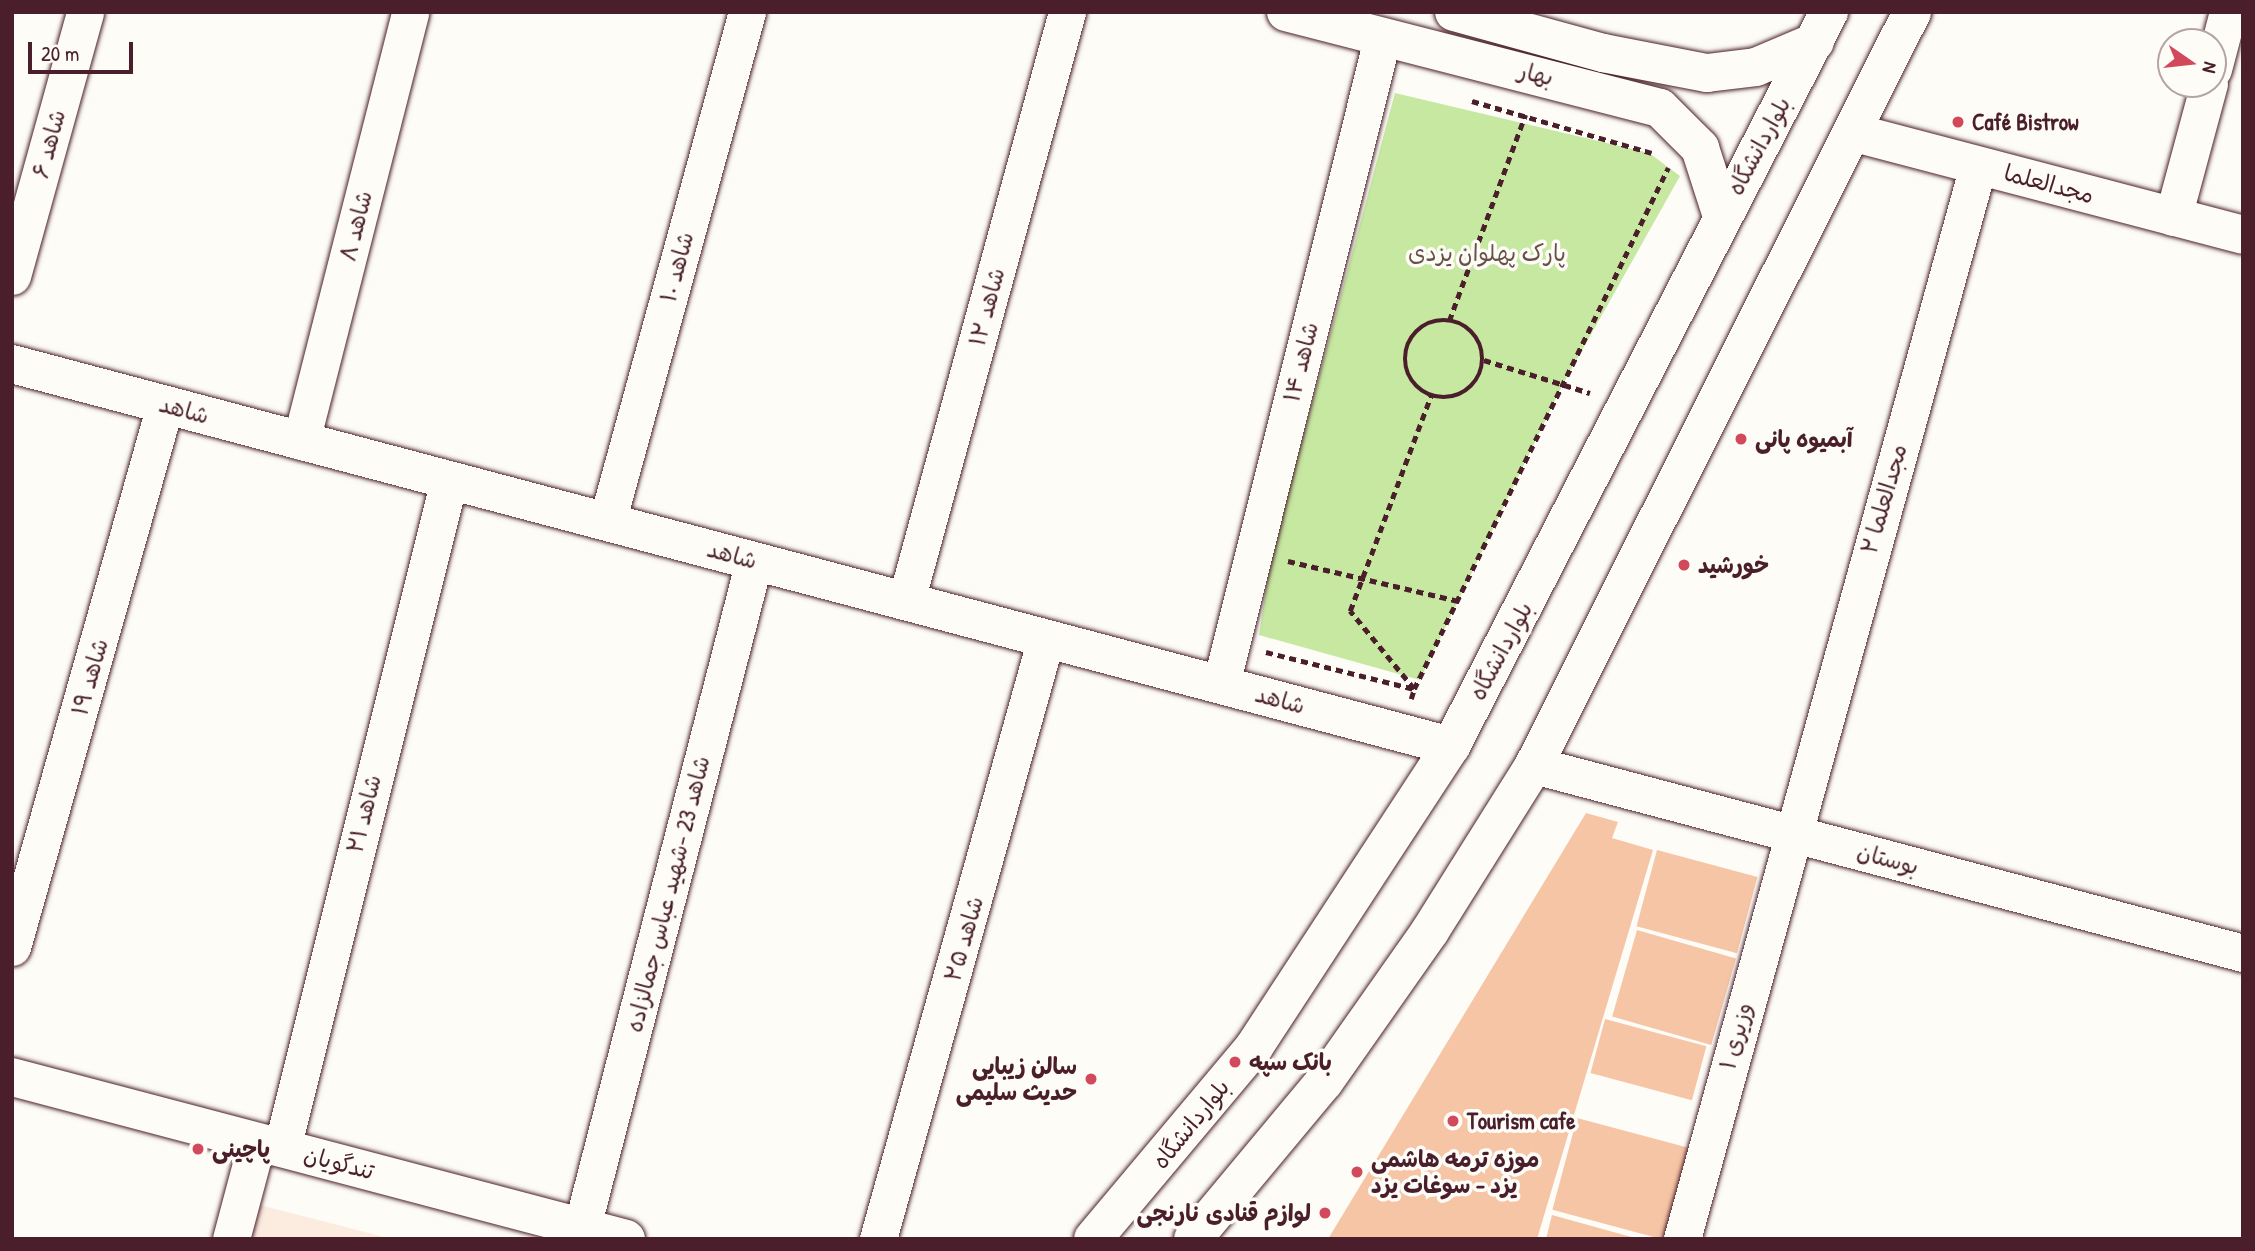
<!DOCTYPE html>
<meta charset="utf-8">
<style>
body{margin:0}
#map{position:relative;width:2255px;height:1251px;overflow:hidden;background:#fdfcf7;font-family:"Patrick Hand","Playpen Sans Arabic",sans-serif}
div>[style]{position:absolute}
[style*='--x']{left:calc(var(--x)*1px);top:calc(var(--y)*1px);width:calc(var(--w)*1px);rotate:calc(var(--a)*1deg)}
.built>*{inset:0;background:#fbecdf}
.green>*{inset:0;background:#c6e8a1}
.building>*{inset:0;background:#f6c5a6;transform-origin:0 0}
.path>*{height:4.5px;margin-top:-2.25px;transform-origin:0;background:repeating-linear-gradient(90deg,#4a1f2b 0 7px,transparent 0 12px)}
.path>.ring{margin:-2.25px;padding:0;box-sizing:content-box;background:none;border:4.5px solid #4a1f2b;border-radius:50%}
.roads{filter:drop-shadow(0 0 2px #4a1f2b) drop-shadow(0 0 2px #4a1f2b)}
.street>*{height:37px;margin:-18.5px;padding:0 18.5px;transform-origin:18.5px;border-radius:18.5px;background:#fdfcf7}
.secondary>*{height:38px;margin:-19px;padding:0 19px;transform-origin:19px;border-radius:19px;background:#fdfcf7}
.primary>*{height:38px;margin:-19px;padding:0 19px;transform-origin:19px;border-radius:19px;background:#fdfcf7}
.dots>*{width:19px;height:19px;translate:-50% -50%;box-sizing:border-box;border:4px solid #fdfcf7;border-radius:50%}
span{translate:-50% -50%;white-space:nowrap;text-align:center;line-height:1.15;-webkit-text-stroke:7px #fdfcf7;paint-order:stroke}
.street-label{font-size:23px;color:#4a1f2b}
.poi-label{font-size:23px;color:#4a1f2b;font-weight:700}
.left{translate:0 -50%;text-align:left}
.right{translate:-100% -50%;text-align:right}
.park-label{font-size:23px;color:#695148}
.frame{position:absolute;inset:0;border:14px solid #4a1f2b;pointer-events:none}
.north{position:absolute;left:2157px;top:28px;width:70px;height:70px;box-sizing:border-box;background:#fdfcf7;border:2px solid #b5a4a5;border-radius:50%;rotate:104deg;font-size:19px;font-weight:700;line-height:28px;text-align:center;color:#4a1f2b}
.north::after{content:'';display:block;margin:auto;width:24px;height:32px;background:#d1495b;clip-path:polygon(50% 0,100% 100%,50% 72%,0 100%)}
.scale{position:absolute;left:28px;top:42px;width:105px;height:32px;box-sizing:border-box;border:4px solid #4a1f2b;border-top:0;padding-left:9px;font-size:21px;line-height:24px;white-space:nowrap;color:#4a1f2b;-webkit-text-stroke:5px #fdfcf7;paint-order:stroke}
</style>
<div id="map">
<div class="built">
<div style="clip-path:polygon(252px 1203px,392px 1239px,244px 1239px)"></div>
</div>
<div class="green">
<div style="clip-path:polygon(1395px 93px,1649px 153px,1680px 176px,1562px 386px,1420px 680px,1259px 635px,1271px 556px)"></div>
</div>
<div class="building">
<div style="clip-path:polygon(1586px 813px,1618px 822px,1612px 838px,1653px 850px,1537px 1239px,1328px 1239px)"></div>
<div style="left:1657px;top:850px;width:104px;height:79px;rotate:15deg"></div>
<div style="left:1637px;top:930px;width:103px;height:90px;rotate:16deg"></div>
<div style="left:1605px;top:1019px;width:105px;height:56px;rotate:15deg"></div>
<div style="left:1577px;top:1118px;width:127px;height:95px;rotate:15deg"></div>
<div style="clip-path:polygon(1552px 1215px,1635px 1238px,1635px 1239px,1546px 1239px)"></div>
</div>
<div class="path">
<div style="--x:1472;--y:101;--w:187;--a:16.1"></div>
<div class="ring" style="left:1405px;top:320px;width:73.5px;height:73.5px"></div>
<div style="--x:1449;--y:321;--w:220;--a:-69.7"></div>
<div style="--x:1484;--y:360;--w:111;--a:17.3"></div>
<div style="--x:1288;--y:561;--w:175;--a:13.2"></div>
<div style="--x:1266;--y:652;--w:153;--a:14"></div>
<div style="--x:1414;--y:689;--w:580;--a:-64.01"></div>
<div style="--x:1411;--y:699;--w:10;--a:-73"></div>
<div style="--x:1414;--y:689;--w:101;--a:-129.4"></div>
<div style="--x:1350;--y:611;--w:231;--a:-69.4"></div>
</div>
<div class="roads">
<div class="street">
<div style="--x:2213;--y:69;--w:59;--a:-75.3"></div>
<div style="--x:2173;--y:217;--w:138;--a:-74.9"></div>
<div style="--x:12;--y:276;--w:274;--a:-74.5"></div>
<div style="--x:301;--y:441;--w:443;--a:-75.7"></div>
<div style="--x:607;--y:522;--w:529;--a:-74.65"></div>
<div style="--x:906;--y:601;--w:611;--a:-74.71"></div>
<div style="--x:1221;--y:684;--w:665;--a:-75.98"></div>
<div style="--x:1534;--y:765;--w:734;--a:14.85"></div>
<div style="--x:12;--y:947;--w:563;--a:-74.24"></div>
<div style="--x:282;--y:1148;--w:689;--a:-75.96"></div>
<div style="--x:582;--y:1227;--w:688;--a:-75.52"></div>
<div style="--x:231;--y:1239;--w:101;--a:-75.1"></div>
<div style="--x:878;--y:1239;--w:624;--a:-74.38"></div>
<div style="--x:1682;--y:1239;--w:1113;--a:-74.58"></div>
</div>
<div class="secondary">
<div style="--x:1286;--y:12;--w:386;--a:14.4"></div>
<div style="--x:1660;--y:108;--w:57;--a:45"></div>
<div style="--x:1700;--y:148;--w:71;--a:72.1"></div>
<div style="--x:1454;--y:12;--w:155;--a:15.4"></div>
<div style="--x:1603;--y:53;--w:106;--a:10.9"></div>
<div style="--x:1707;--y:73;--w:49;--a:-7"></div>
<div style="--x:1756;--y:67;--w:64;--a:-23"></div>
<div style="--x:1855;--y:133;--w:401;--a:14.7"></div>
<div style="--x:12;--y:364;--w:1489;--a:14.87"></div>
<div style="--x:12;--y:1077;--w:635;--a:14.78"></div>
</div>
<div class="primary">
<div style="--x:1093;--y:1239;--w:251;--a:-50"></div>
<div style="--x:1254;--y:1047;--w:360;--a:-56.8"></div>
<div style="--x:1451;--y:746;--w:826;--a:-62.75"></div>
<div style="--x:1193;--y:1239;--w:204;--a:-50.2"></div>
<div style="--x:1324;--y:1082;--w:184;--a:-54.9"></div>
<div style="--x:1430;--y:931;--w:196;--a:-57.9"></div>
<div style="--x:1534;--y:765;--w:843;--a:-63.34"></div>
</div>
</div>
<div class="dots">
<div style="left:1958px;top:122px;background:#d1495b"></div>
<div style="left:1741px;top:439px;background:#d1495b"></div>
<div style="left:1684px;top:565px;background:#d1495b"></div>
<div style="left:1235px;top:1062px;background:#d1495b"></div>
<div style="left:1091px;top:1079px;background:#d1495b"></div>
<div style="left:1453px;top:1121px;background:#d1495b"></div>
<div style="left:198px;top:1149px;background:#d1495b"></div>
<div style="left:1357px;top:1172px;background:#d1495b"></div>
<div style="left:1325px;top:1213px;background:#d1495b"></div>
</div>
<div class="street-label">
<span style="left:1536px;top:74px;rotate:13deg">بهار</span>
<span style="left:49px;top:144px;rotate:-75deg">شاهد ۶</span>
<span style="left:1759px;top:146px;rotate:-62deg">بلواردانشگاه</span>
<span style="left:2049px;top:184px;rotate:15deg">مجدالعلما</span>
<span style="left:356px;top:226px;rotate:-76deg">شاهد ۸</span>
<span style="left:677px;top:267px;rotate:-75deg">شاهد ۱۰</span>
<span style="left:987px;top:307px;rotate:-75deg">شاهد ۱۲</span>
<span style="left:1301px;top:362px;rotate:-76deg">شاهد ۱۴</span>
<span style="left:184px;top:410px;rotate:15deg">شاهد</span>
<span style="left:1884px;top:499px;rotate:-74deg">مجدالعلما ۲</span>
<span style="left:732px;top:555px;rotate:15deg">شاهد</span>
<span style="left:1501px;top:651px;rotate:-62deg">بلواردانشگاه</span>
<span style="left:90px;top:677px;rotate:-74deg">شاهد ۱۹</span>
<span style="left:1280px;top:700px;rotate:15deg">شاهد</span>
<span style="left:364px;top:814px;rotate:-76deg">شاهد ۲۱</span>
<span style="left:1888px;top:859px;rotate:15deg">بوستان</span>
<span style="left:668px;top:894px;rotate:-76deg">شاهد 23 -شهید عباس جمالزاده</span>
<span style="left:964px;top:939px;rotate:-74deg">شاهد ۲۵</span>
<span style="left:1736px;top:1036px;rotate:-75deg">وزیری ۱</span>
<span style="left:1191px;top:1124px;rotate:-51deg">بلواردانشگاه</span>
<span style="left:339px;top:1163px;rotate:15deg">تندگویان</span>
</div>
<div class="poi-label">
<span class="left" style="left:1972px;top:122px">Café Bistrow</span>
<span class="left" style="left:1755px;top:439px">آبمیوه پانی</span>
<span class="left" style="left:1698px;top:565px">خورشید</span>
<span class="left" style="left:1249px;top:1062px">بانک سپه</span>
<span class="right" style="left:1077px;top:1079px">سالن زیبایی<br>حدیث سلیمی</span>
<span class="left" style="left:1467px;top:1121px">Tourism cafe</span>
<span class="left" style="left:212px;top:1149px">پاچینی</span>
<span class="left" style="left:1371px;top:1172px">موزه ترمه هاشمی<br>یزد - سوغات یزد</span>
<span class="right" style="left:1311px;top:1213px">لوازم قنادی نارنجی</span>
</div>
<div class="park-label">
<span style="left:1487px;top:253px">پارک پهلوان یزدی</span>
</div>
<div class="frame"></div>
<div class="north">N</div>
<div class="scale">20 m</div>
</div>
